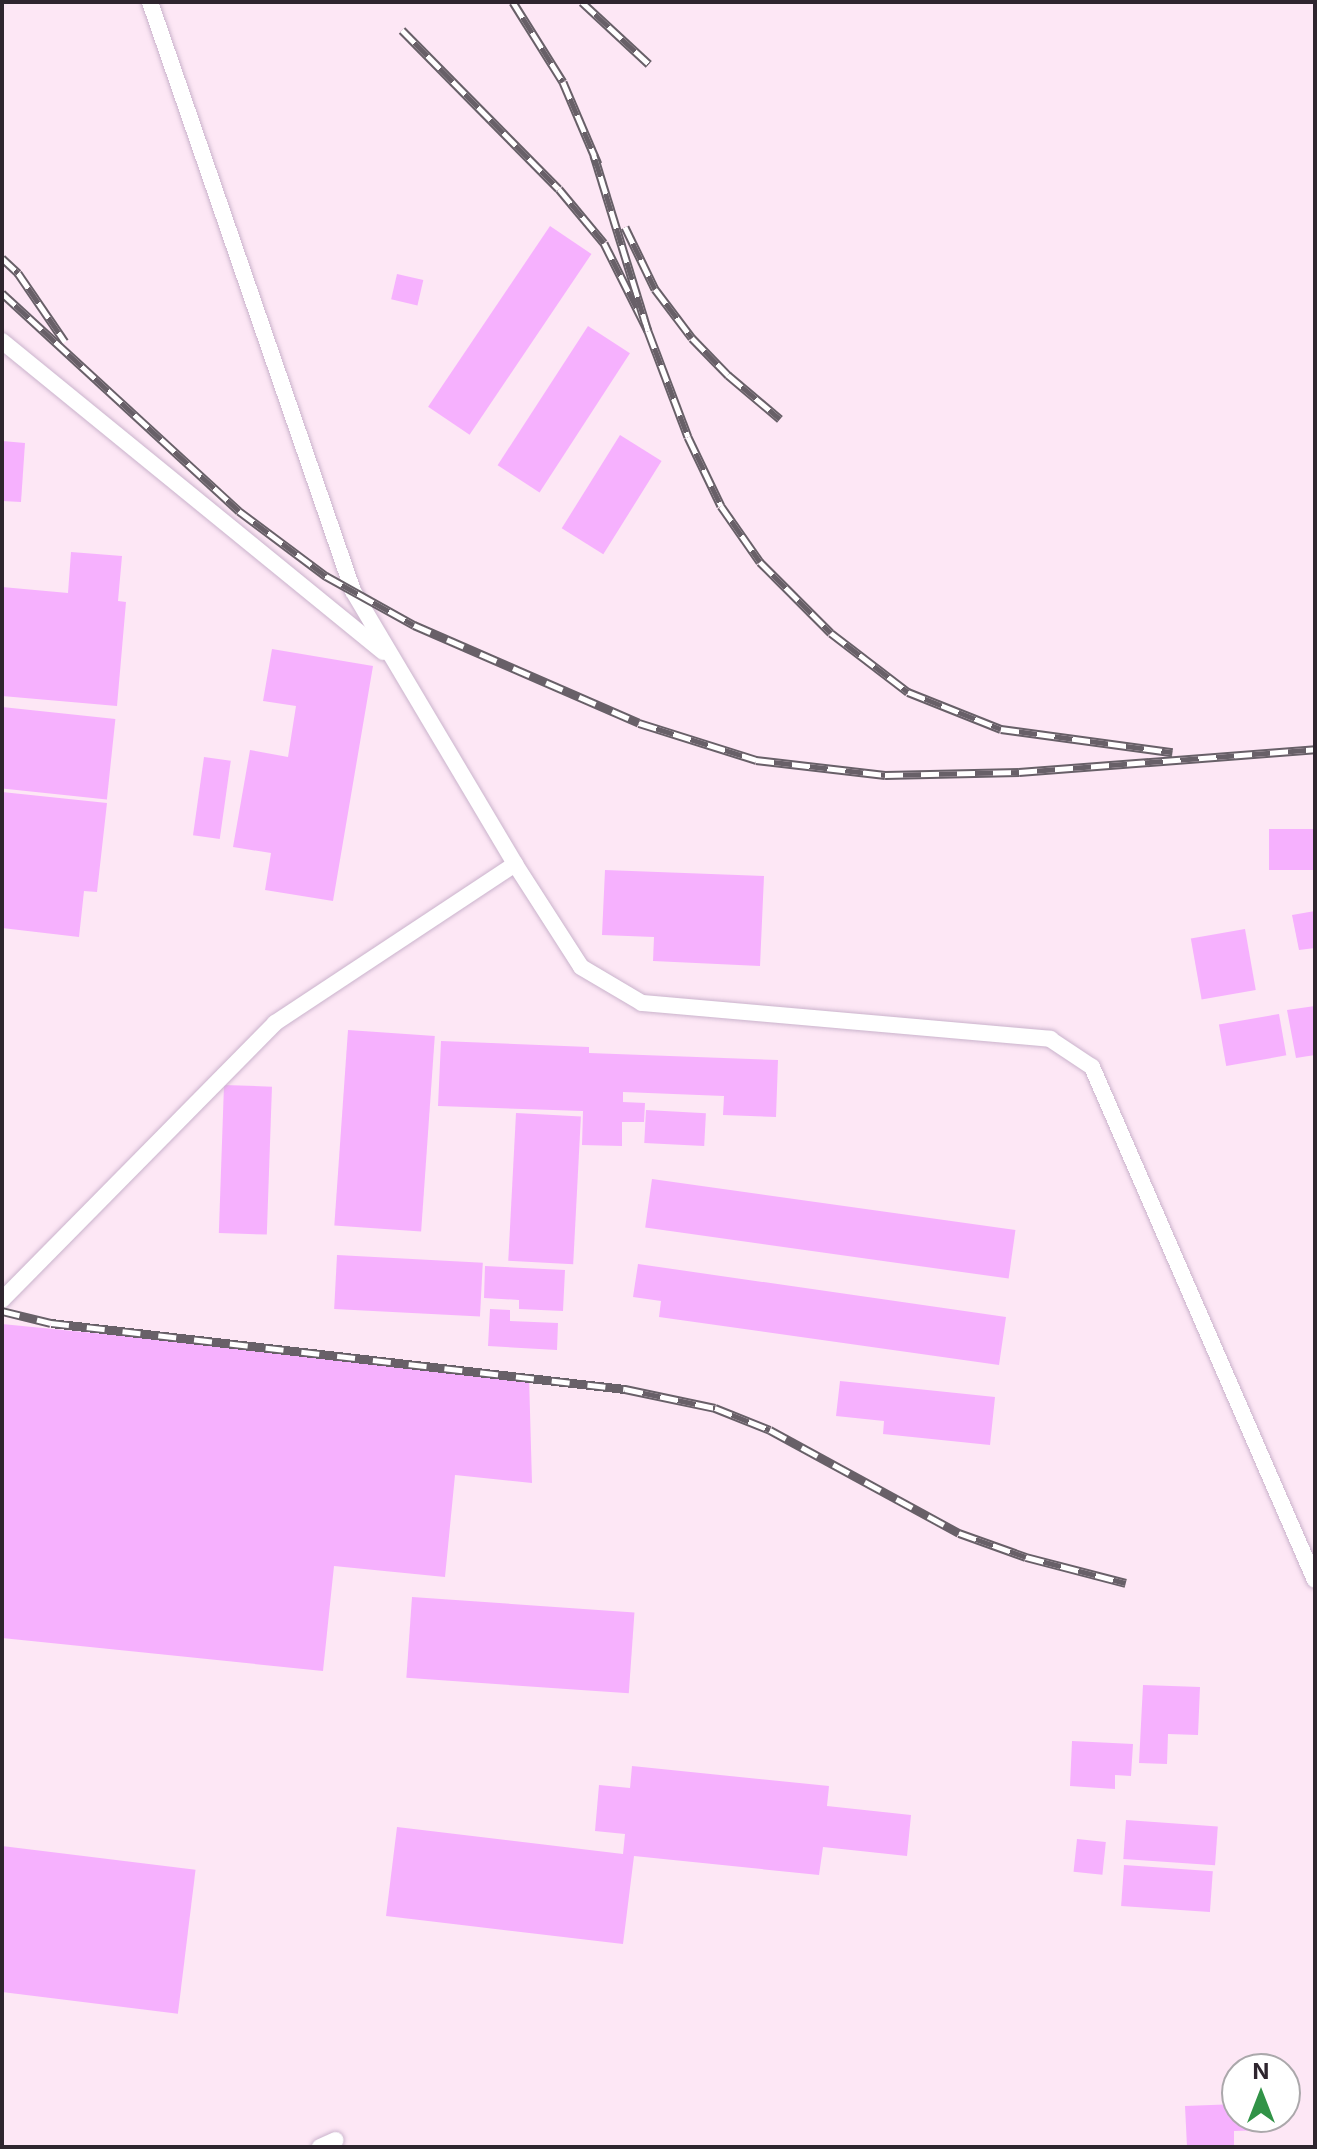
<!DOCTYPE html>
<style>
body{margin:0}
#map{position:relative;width:1317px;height:2149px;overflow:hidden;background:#fbf7fc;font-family:Inter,sans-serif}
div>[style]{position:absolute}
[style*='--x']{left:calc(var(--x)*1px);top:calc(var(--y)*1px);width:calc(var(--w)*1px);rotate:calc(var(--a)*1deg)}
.industrial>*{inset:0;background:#fde7f5}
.building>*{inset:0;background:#f6b1fe;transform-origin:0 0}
.roads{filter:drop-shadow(0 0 2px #cab3cc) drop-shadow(0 0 2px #cab3cc)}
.service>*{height:16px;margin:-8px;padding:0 8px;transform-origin:8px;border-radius:8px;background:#fff}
.rail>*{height:9px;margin-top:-4.5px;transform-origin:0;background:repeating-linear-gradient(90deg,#fff 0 18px,#686068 0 36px);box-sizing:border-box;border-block:2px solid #686068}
span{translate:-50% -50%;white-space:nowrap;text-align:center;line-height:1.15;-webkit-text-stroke:6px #fff;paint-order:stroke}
.frame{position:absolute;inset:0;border:4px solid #2e252e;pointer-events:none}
.north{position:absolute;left:1221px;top:2053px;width:80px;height:80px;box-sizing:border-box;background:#fff;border:2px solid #aba8ab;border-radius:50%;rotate:0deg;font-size:22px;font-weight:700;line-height:32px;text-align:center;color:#2e252e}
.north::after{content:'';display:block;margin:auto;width:28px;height:36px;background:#319347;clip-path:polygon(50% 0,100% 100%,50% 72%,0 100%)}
</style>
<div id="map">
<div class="industrial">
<div style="clip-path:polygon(evenodd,2px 2px,1315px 2px,1315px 2147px,2px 2147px,2px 2px,1237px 2069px,1285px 2069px,1285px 2117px,1237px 2117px,1237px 2069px)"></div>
</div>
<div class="building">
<div style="left:550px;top:226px;width:50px;height:218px;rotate:34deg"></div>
<div style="left:397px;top:274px;width:27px;height:26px;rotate:13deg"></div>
<div style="left:588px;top:326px;width:50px;height:166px;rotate:33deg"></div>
<div style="left:620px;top:435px;width:49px;height:110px;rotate:32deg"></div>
<div style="clip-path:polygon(2px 441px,25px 443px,21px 502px,2px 501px)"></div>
<div style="clip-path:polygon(71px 552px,122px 556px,118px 601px,126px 602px,117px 706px,2px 696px,2px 587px,68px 593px)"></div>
<div style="clip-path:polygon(272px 649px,373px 666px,333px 901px,265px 890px,271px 853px,233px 847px,250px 750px,288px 757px,296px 706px,263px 701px)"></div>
<div style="left:2px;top:707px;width:114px;height:81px;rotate:6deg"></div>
<div style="left:204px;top:757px;width:27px;height:79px;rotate:8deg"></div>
<div style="clip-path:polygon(2px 792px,107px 803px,97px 892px,84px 891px,79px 937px,2px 928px)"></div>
<div style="left:1269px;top:829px;width:46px;height:41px"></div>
<div style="clip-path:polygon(605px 870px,764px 876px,760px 966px,653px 961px,654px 937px,602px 935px)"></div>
<div style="clip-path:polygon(1315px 911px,1315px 948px,1299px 950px,1292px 915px)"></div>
<div style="left:1245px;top:929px;width:62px;height:55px;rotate:80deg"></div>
<div style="clip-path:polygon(1315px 1006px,1315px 1055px,1296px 1058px,1287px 1010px)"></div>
<div style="left:1279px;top:1014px;width:42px;height:61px;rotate:80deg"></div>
<div style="left:348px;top:1030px;width:87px;height:196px;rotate:4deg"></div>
<div style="clip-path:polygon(441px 1041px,589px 1047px,589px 1053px,778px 1060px,776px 1117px,723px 1115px,724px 1096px,623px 1092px,623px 1102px,645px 1103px,644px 1122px,622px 1122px,622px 1146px,582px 1145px,583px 1111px,438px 1106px)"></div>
<div style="left:224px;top:1085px;width:48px;height:148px;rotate:2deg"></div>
<div style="left:646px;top:1110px;width:60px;height:33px;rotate:3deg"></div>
<div style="left:516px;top:1113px;width:65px;height:148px;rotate:3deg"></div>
<div style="left:652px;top:1179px;width:367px;height:49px;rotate:8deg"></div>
<div style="left:337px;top:1255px;width:146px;height:54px;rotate:3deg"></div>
<div style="clip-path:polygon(638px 1264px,1006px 1317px,999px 1365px,659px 1317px,661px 1301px,633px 1297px)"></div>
<div style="clip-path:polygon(485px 1266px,565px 1270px,563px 1311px,519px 1309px,519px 1300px,484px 1298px)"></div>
<div style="clip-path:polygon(490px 1309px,510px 1310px,510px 1321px,558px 1323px,557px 1350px,488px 1346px)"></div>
<div style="clip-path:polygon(2px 1324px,529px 1376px,532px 1483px,455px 1475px,445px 1577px,334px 1566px,323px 1671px,2px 1638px)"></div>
<div style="clip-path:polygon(840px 1381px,995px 1397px,990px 1445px,883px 1434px,884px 1421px,836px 1416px)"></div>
<div style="left:412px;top:1597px;width:223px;height:81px;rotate:4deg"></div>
<div style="clip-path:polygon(1143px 1685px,1200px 1687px,1198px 1735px,1168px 1734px,1167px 1764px,1139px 1763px)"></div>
<div style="clip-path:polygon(1072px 1741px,1133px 1744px,1131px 1776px,1115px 1775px,1115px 1789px,1070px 1786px)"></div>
<div style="clip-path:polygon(632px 1766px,829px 1786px,827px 1806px,911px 1815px,907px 1856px,823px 1847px,819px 1875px,634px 1856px,623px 1944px,386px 1916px,397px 1827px,623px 1854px,625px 1834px,595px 1831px,599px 1785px,630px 1788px)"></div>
<div style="left:1126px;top:1820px;width:92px;height:39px;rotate:4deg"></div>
<div style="left:1077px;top:1839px;width:29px;height:33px;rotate:6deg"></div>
<div style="left:2px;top:1846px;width:195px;height:145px;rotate:7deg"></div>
<div style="left:1124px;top:1865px;width:89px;height:41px;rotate:4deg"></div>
<div style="clip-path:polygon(1237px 2104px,1237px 2117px,1262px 2117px,1263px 2130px,1234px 2131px,1234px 2147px,1187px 2147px,1185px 2106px)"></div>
</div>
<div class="roads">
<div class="service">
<div style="--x:150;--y:2;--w:623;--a:70.98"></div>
<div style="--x:353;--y:591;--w:317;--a:59.3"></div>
<div style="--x:515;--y:864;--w:122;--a:57.3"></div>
<div style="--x:581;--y:967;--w:71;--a:30.5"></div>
<div style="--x:642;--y:1003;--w:410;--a:5"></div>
<div style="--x:1050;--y:1039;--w:50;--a:33.7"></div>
<div style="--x:1092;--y:1067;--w:559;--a:66.51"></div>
<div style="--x:2;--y:341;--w:492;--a:39.2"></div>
<div style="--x:2;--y:1300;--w:389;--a:-45.4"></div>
<div style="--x:275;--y:1023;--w:288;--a:-33.5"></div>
<div style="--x:320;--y:2147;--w:17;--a:-24"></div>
</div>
</div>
<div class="rail">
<div style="--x:513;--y:2;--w:94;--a:58"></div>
<div style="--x:563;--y:82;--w:89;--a:66.9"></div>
<div style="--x:582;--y:2;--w:91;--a:42.8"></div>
<div style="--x:402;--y:30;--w:223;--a:45.4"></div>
<div style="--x:559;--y:189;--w:70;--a:50.2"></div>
<div style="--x:604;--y:243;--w:98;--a:63.4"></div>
<div style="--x:648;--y:331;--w:184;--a:-107.1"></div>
<div style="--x:625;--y:227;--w:69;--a:64.2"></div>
<div style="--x:655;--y:289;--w:61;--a:52.9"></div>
<div style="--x:692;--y:338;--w:52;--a:45.8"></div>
<div style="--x:728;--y:375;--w:68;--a:40.2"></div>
<div style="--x:2;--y:258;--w:22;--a:43"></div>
<div style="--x:18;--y:273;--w:83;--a:55.7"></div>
<div style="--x:2;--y:293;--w:322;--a:42.6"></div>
<div style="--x:239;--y:511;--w:109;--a:36.8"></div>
<div style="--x:326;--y:576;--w:101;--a:29.1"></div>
<div style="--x:414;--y:625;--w:245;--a:23.5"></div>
<div style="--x:639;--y:723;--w:123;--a:17.5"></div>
<div style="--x:756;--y:760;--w:130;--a:6.6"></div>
<div style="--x:885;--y:775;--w:134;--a:-1.3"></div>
<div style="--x:1019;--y:772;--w:297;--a:-4.4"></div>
<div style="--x:648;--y:331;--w:113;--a:69.3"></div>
<div style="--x:688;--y:437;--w:76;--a:64.4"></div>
<div style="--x:721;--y:506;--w:68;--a:55.1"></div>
<div style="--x:760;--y:562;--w:100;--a:45"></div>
<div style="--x:831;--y:633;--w:97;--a:37.5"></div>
<div style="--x:908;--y:692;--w:100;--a:21.7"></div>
<div style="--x:1001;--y:729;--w:173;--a:7.7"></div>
<div style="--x:2;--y:1311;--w:50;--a:13.8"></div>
<div style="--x:51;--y:1323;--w:578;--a:6.56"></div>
<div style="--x:625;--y:1389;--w:92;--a:11.9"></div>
<div style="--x:715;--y:1408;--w:59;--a:21.8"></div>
<div style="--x:770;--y:1430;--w:215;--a:28.6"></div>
<div style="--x:959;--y:1533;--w:71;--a:19.7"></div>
<div style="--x:1026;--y:1557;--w:103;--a:14.6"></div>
</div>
<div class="frame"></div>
<div class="north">N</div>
</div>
